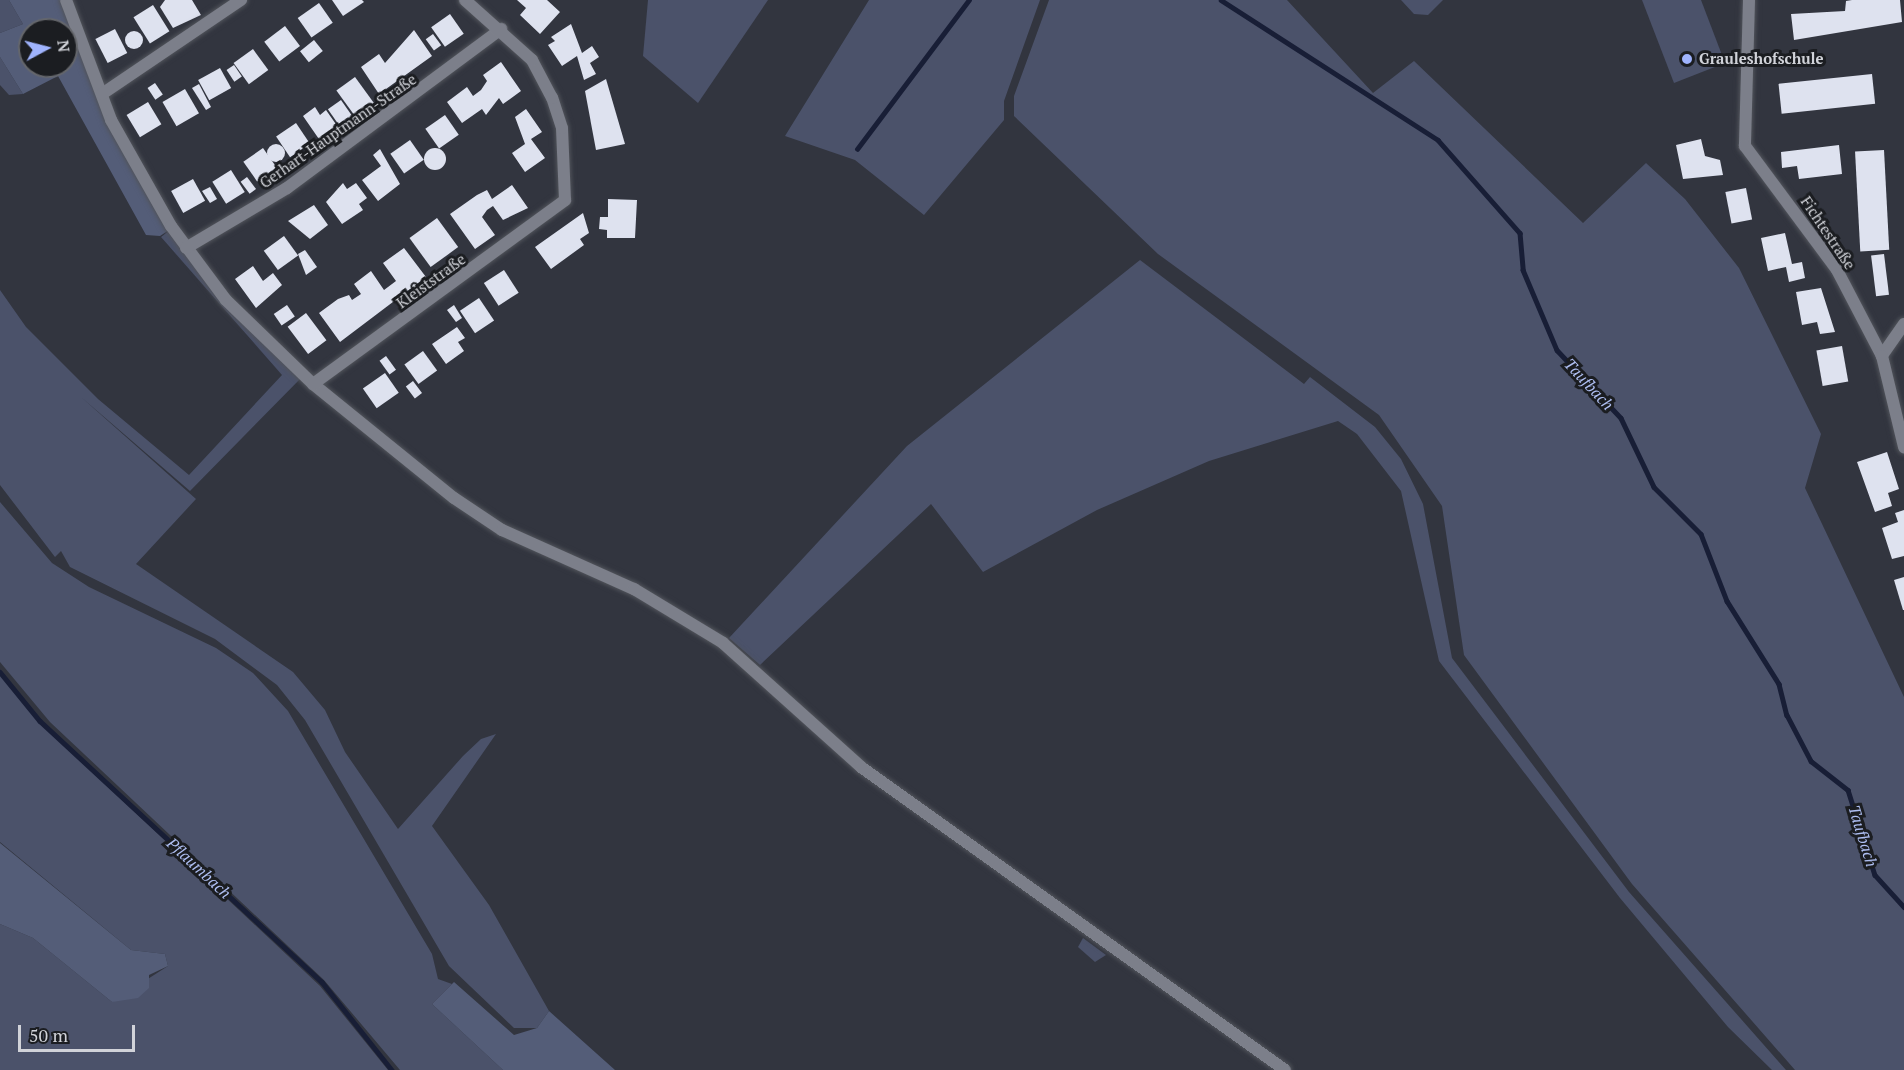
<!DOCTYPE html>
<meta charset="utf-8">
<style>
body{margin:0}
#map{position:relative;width:1904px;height:1070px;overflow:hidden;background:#32353f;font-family:"PT Serif",serif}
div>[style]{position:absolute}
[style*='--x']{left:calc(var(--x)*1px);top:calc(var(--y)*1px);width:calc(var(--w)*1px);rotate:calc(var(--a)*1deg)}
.green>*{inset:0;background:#4b526a}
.forest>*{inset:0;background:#545d78}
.stream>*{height:4.5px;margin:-2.25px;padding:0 2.25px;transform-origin:2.25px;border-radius:2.25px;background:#181e36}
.building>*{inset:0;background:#dee2ef;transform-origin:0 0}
.round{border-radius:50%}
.roads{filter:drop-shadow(0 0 2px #51545b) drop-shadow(0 0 2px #51545b)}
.minor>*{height:12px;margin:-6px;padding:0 6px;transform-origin:6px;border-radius:6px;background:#7c7f8a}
.dots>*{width:16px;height:16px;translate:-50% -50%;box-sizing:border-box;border:3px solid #1b1d21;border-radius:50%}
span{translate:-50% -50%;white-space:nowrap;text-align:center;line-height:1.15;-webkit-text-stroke:6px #1b1d21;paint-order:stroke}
.poi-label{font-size:15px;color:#d1d3d9;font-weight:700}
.left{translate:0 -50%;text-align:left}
.street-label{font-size:15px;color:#d1d3d9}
.water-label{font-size:16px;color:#aebef1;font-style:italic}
.north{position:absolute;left:18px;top:18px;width:60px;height:60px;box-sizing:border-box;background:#1b1d21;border:2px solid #64666b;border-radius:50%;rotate:83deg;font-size:16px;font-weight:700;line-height:24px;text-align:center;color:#d1d3d9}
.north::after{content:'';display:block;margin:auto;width:21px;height:27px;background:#9fb3fd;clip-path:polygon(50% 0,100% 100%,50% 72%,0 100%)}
.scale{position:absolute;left:18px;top:1025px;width:117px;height:27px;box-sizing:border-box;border:3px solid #d1d3d9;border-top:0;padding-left:8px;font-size:18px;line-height:21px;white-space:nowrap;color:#d1d3d9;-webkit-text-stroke:4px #1b1d21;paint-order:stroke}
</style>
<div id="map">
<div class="green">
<div style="clip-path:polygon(0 0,9px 0,23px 24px,0 33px)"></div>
<div style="clip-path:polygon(648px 0,768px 0,698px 103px,643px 56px)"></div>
<div style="clip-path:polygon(869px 0,1040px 0,1004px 101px,1004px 120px,924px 215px,855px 160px,785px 136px)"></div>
<div style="clip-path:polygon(1049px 0,1287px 0,1373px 93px,1414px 61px,1583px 223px,1646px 163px,1685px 199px,1739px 268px,1821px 434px,1805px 488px,1904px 697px,1904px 1070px,1795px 1070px,1632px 884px,1464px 655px,1442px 506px,1379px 415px,1158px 254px,1014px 116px,1014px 96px)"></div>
<div style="clip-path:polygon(1401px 0,1443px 0,1428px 15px,1414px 14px)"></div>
<div style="clip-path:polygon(1642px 0,1701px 0,1725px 63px,1674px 83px)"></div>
<div style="clip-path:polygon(0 57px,23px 94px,9px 95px,0 85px)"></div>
<div style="clip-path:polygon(170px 230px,303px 376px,190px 491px,81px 397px,196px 499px,136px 564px,293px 672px,325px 710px,345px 752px,398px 829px,463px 756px,481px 739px,496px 734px,432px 826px,489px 905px,549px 1011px,537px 1028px,514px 1028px,449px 966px,305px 720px,277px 685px,215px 639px,70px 567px,61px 551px,55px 557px,0 485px,0 290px,26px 327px,98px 399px,189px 475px,282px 375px,161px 237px)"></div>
<div style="clip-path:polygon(1140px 260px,1304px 384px,1310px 377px,1375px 427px,1401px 459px,1423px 504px,1452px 658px,1629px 892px,1786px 1070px,1772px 1070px,1728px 1027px,1620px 898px,1439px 661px,1401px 491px,1357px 434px,1338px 421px,1209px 461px,1097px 510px,983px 572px,931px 504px,760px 665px,729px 638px,907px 446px)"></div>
<div style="clip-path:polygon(0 502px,52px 563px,89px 587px,216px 648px,253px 673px,288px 711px,432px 954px,438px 979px,452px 984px,432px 1004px,503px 1070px,400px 1070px,324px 980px,50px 722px,0 662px)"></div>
<div style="clip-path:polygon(0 675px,41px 724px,320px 986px,388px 1070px,0 1070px,0 924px,33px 938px,112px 1002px,168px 966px,165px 954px,131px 950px,0 842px)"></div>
<div style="clip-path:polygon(1083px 938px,1106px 955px,1095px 962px,1078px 947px)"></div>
</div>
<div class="forest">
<div style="clip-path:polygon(evenodd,9px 0,63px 0,109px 121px,169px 230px,160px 236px,146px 235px,58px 76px,23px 94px,0 57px,0 33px,23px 24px,9px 0,30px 30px,66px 30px,66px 66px,30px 66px,30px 30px)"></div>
<div style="clip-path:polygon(0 843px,131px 950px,165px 954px,168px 966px,149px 975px,149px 988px,138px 998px,112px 1002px,33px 938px,0 924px)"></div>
<div style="clip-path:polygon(454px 982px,514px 1035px,537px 1028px,549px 1011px,615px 1070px,503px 1070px,432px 1004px)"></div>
</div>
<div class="stream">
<div style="--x:1221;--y:0;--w:258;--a:32.8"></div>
<div style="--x:1438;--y:140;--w:124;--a:48.6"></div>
<div style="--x:1520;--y:233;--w:37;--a:85"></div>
<div style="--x:1523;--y:270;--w:87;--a:67"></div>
<div style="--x:1557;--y:350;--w:93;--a:46.7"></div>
<div style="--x:1621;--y:418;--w:76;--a:64.4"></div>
<div style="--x:1654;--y:487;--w:66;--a:45"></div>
<div style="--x:1701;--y:534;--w:72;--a:68.8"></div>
<div style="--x:1727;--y:601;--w:98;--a:57.9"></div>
<div style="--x:1779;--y:684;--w:32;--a:76"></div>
<div style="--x:1787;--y:715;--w:52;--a:62.4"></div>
<div style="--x:1811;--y:761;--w:47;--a:38.1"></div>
<div style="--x:1848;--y:790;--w:89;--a:72.4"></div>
<div style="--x:1875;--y:875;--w:43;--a:47.8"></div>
<div style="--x:857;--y:149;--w:186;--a:-53.1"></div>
<div style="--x:0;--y:672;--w:63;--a:50.8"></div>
<div style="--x:40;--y:721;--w:384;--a:42.8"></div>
<div style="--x:322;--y:982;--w:112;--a:51.5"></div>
</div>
<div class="building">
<div style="clip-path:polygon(165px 0,192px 0,201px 15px,173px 28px,160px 7px)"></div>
<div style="clip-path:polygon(332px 0,362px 0,364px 2px,343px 16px)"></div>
<div style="clip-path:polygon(517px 0,547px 0,560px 12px,540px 34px,520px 15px,526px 8px)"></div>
<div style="clip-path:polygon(1852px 0,1900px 0,1902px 22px,1794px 40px,1791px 14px,1845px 11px,1846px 1px)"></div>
<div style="left:319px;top:3px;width:24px;height:26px;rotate:55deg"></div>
<div style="left:153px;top:5px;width:31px;height:23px;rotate:58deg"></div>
<div style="left:450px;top:14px;width:24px;height:23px;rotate:55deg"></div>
<div style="clip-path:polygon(571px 24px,582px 53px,592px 46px,599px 57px,590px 63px,596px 74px,584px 80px,577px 56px,562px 66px,548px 45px,555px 41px,551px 37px)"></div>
<div style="left:285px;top:26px;width:25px;height:26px;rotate:53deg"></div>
<div style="left:115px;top:29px;width:27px;height:22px;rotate:63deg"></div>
<div style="clip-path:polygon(414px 30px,432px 56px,379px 94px,361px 67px,379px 54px,385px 63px)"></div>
<div class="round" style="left:125px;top:31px;width:18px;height:18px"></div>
<div style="left:433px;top:34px;width:14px;height:9px;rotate:54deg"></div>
<div style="left:314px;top:40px;width:14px;height:18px;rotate:51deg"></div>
<div style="left:253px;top:49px;width:26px;height:24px;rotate:54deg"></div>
<div style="clip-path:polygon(501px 62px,521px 91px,503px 104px,499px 98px,486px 115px,482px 109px,462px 123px,447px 102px,467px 87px,473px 96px,481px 90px,487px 81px,483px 75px)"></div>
<div style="left:234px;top:65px;width:14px;height:9px;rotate:56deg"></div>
<div style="left:220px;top:68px;width:23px;height:25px;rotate:61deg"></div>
<div style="left:1872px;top:74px;width:30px;height:94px;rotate:84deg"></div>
<div style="left:355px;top:77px;width:34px;height:23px;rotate:54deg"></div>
<div style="clip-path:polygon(606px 79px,625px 144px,596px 150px,585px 91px)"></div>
<div style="left:155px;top:83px;width:14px;height:9px;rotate:56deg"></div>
<div style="clip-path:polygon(199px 84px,211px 107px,206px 110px,192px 88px)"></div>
<div style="left:185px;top:89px;width:28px;height:26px;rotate:60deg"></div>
<div style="left:341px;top:100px;width:21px;height:16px;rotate:55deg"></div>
<div style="left:148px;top:102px;width:26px;height:25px;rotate:59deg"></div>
<div style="clip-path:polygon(315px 107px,320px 115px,326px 110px,340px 130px,321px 142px,303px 116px)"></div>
<div style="clip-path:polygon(526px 109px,542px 132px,531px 139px,545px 158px,525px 172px,512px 153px,525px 144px,515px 117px)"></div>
<div style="left:445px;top:115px;width:24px;height:24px;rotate:55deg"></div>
<div style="left:296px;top:123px;width:25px;height:24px;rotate:56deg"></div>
<div style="clip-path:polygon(1701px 139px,1705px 156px,1720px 160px,1723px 175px,1683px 179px,1676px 145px)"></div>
<div style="left:410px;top:140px;width:24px;height:24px;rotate:55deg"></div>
<div class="round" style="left:267px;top:144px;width:18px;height:18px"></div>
<div style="clip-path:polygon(1839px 145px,1842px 174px,1799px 179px,1797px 166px,1782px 168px,1781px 152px)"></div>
<div class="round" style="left:424px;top:148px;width:22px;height:22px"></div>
<div style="left:263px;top:148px;width:24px;height:24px;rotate:55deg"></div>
<div style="clip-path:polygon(380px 149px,400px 184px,378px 201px,362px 180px,381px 166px,373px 155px)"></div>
<div style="left:1884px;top:150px;width:100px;height:29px;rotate:87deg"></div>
<div style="left:231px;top:170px;width:26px;height:22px;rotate:58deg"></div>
<div style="left:247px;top:177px;width:15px;height:8px;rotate:53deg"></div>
<div style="left:193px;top:179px;width:25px;height:25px;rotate:61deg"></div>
<div style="clip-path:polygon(343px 183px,347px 189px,356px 183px,367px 198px,359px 204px,363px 210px,342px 224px,326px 202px)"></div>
<div style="clip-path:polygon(512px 185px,528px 208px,503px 220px,493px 206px,487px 210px,482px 217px,495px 235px,475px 249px,450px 214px,477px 195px,487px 190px,492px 199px)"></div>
<div style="clip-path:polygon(210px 187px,217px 199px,210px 203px,202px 191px)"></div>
<div style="left:1746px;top:188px;width:32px;height:21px;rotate:79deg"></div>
<div style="clip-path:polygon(608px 199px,637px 200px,635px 238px,607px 238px,607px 230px,599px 229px,600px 217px,608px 217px)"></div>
<div style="clip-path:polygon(314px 205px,328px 225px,310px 239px,288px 221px)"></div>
<div style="clip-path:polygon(583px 213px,589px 233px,580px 239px,584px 245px,551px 269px,535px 247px)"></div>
<div style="left:437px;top:218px;width:36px;height:34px;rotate:54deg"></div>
<div style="clip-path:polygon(1785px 233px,1792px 264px,1802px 262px,1805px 278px,1789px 282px,1786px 267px,1768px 271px,1761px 238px)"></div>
<div style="left:284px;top:236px;width:24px;height:25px;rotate:54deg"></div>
<div style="clip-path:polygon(404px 248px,426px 277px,340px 342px,319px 313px,338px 299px,349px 295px,352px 300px,361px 294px,354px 284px,371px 271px,384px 290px,396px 281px,383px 263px)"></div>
<div style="clip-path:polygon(305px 250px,317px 267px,306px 275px,298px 254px)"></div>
<div style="left:1884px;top:254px;width:41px;height:13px;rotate:83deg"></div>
<div style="clip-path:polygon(253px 266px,263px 281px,273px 273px,282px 285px,256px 308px,235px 279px)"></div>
<div style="left:504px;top:270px;width:27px;height:24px;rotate:57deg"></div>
<div style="clip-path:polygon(1821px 288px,1835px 332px,1820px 334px,1817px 322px,1802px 325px,1796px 292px)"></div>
<div style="left:479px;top:298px;width:27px;height:23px;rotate:56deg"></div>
<div style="left:287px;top:305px;width:14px;height:16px;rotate:56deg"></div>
<div style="clip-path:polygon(454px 305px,462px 318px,456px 322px,447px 310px)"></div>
<div style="left:306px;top:313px;width:34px;height:23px;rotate:53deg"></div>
<div style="clip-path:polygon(457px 327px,465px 338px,458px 342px,464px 351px,446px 364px,432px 344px)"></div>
<div style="left:1842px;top:346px;width:36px;height:26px;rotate:80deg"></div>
<div style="left:423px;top:351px;width:24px;height:23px;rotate:54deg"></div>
<div style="left:386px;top:356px;width:17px;height:8px;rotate:54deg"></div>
<div style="left:385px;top:373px;width:24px;height:27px;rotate:55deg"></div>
<div style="left:413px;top:381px;width:15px;height:9px;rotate:53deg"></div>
<div style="clip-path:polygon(1887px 452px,1899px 489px,1888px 493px,1892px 506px,1875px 512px,1857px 462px)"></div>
<div style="clip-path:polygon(1904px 510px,1904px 556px,1892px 559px,1882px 528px,1898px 522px,1895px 513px)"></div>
<div style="clip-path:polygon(1904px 577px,1904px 610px,1903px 610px,1894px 580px)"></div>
</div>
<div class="roads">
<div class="minor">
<div style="--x:66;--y:0;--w:128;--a:69.4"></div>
<div style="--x:111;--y:120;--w:122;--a:60.5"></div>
<div style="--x:171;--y:226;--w:92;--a:53.4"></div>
<div style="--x:226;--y:300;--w:121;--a:44"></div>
<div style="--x:313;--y:384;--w:181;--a:39"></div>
<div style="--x:454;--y:498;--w:58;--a:33.7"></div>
<div style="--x:502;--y:530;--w:145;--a:24.1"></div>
<div style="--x:634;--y:589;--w:104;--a:31.2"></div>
<div style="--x:723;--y:643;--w:186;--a:41.9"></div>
<div style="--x:861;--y:767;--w:521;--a:35.55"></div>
<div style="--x:1749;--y:0;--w:146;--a:91.6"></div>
<div style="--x:1745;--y:146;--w:154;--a:53.4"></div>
<div style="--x:1837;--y:270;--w:97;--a:62.4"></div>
<div style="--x:102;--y:94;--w:168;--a:-34.1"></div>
<div style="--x:186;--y:248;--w:117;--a:-30.7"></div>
<div style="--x:287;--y:188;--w:267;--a:-36.6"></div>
<div style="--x:1904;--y:324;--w:39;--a:125"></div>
<div style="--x:1882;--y:356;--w:94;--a:76.4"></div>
<div style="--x:313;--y:384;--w:312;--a:-36.1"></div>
<div style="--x:565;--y:200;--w:72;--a:-92.4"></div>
<div style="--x:562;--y:128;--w:32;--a:-108"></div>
<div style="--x:552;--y:98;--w:43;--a:-117.8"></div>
<div style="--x:532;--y:60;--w:90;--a:-138.2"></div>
</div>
</div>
<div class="dots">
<div style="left:1687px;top:59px;background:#9fb3fd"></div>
</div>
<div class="poi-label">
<span class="left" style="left:1699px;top:59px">Grauleshofschule</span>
</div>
<div class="street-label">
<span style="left:338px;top:131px;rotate:-35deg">Gerhart-Hauptmann-Straße</span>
<span style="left:1828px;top:233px;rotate:56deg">Fichtestraße</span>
<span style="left:431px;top:281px;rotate:-36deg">Kleiststraße</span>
</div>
<div class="water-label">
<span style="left:1589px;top:384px;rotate:47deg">Taufbach</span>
<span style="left:1863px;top:836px;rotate:73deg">Taufbach</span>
<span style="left:199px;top:868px;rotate:43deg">Pflaumbach</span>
</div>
<div class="north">N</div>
<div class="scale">50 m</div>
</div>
